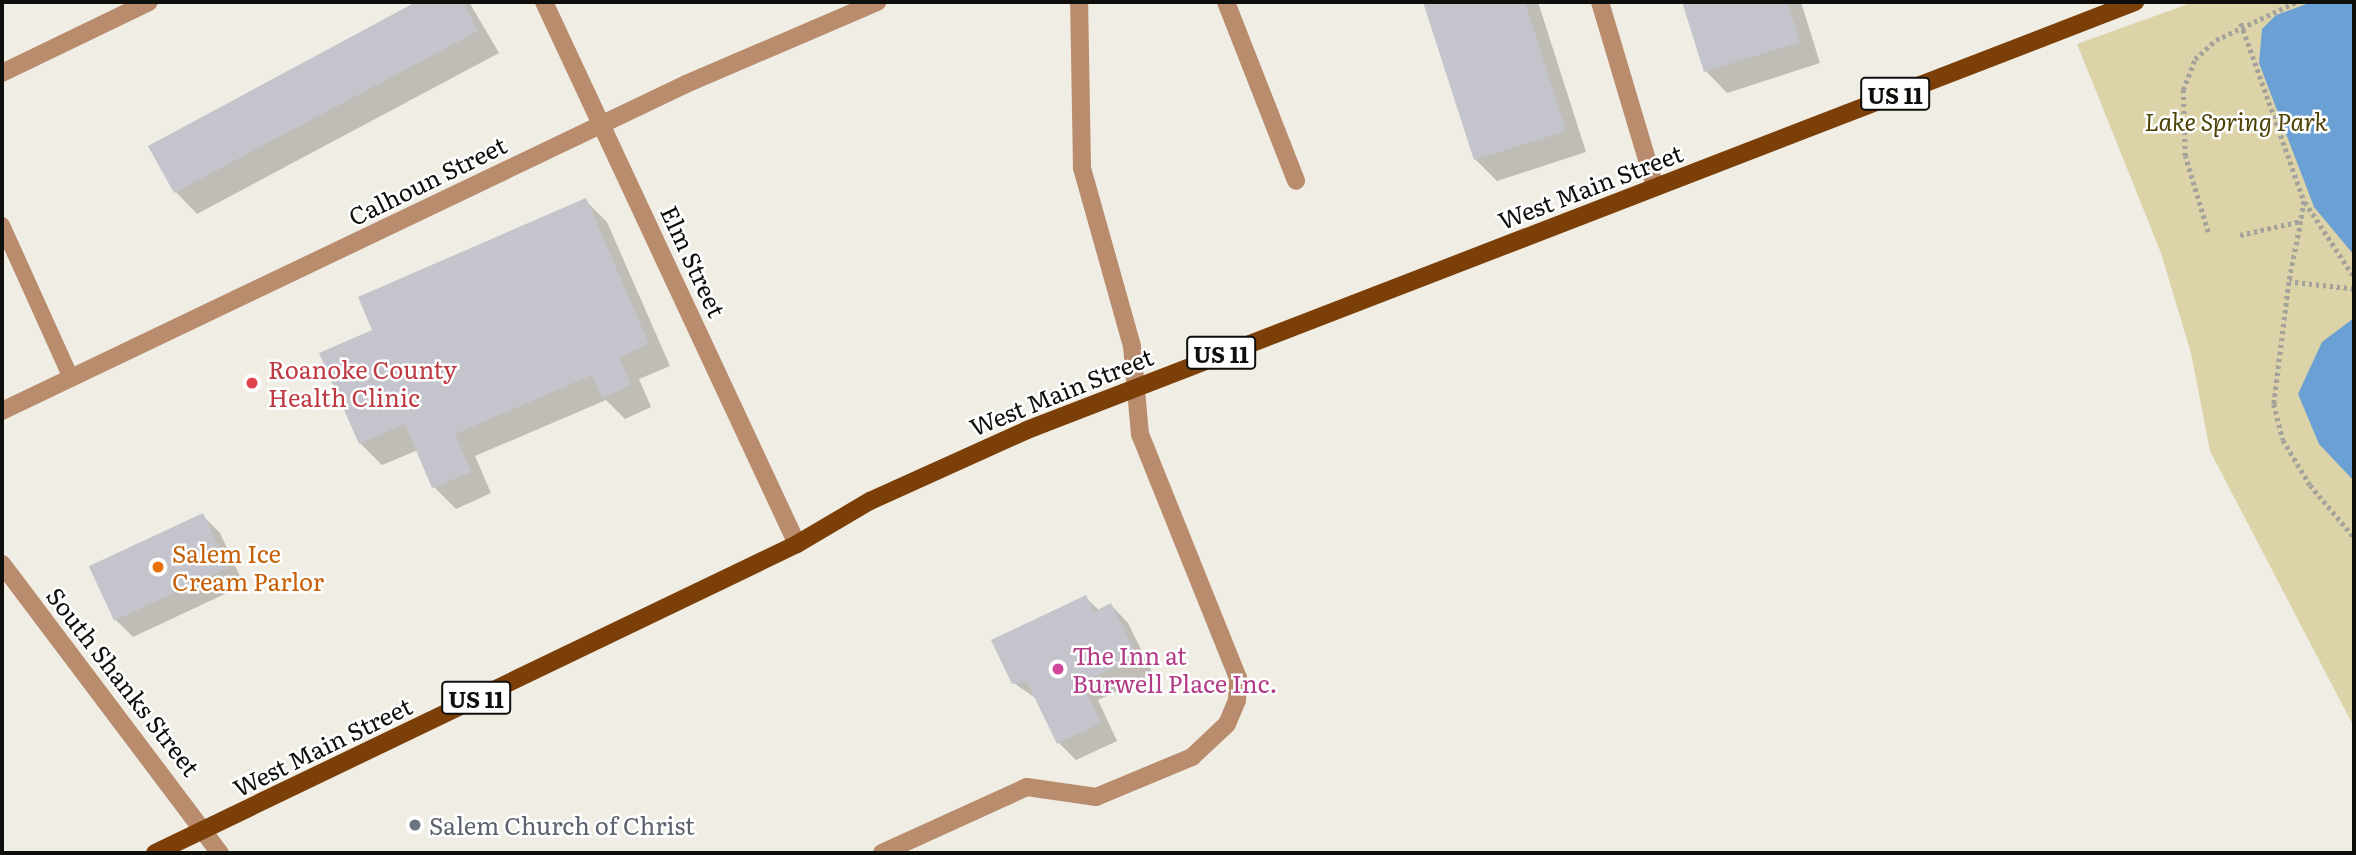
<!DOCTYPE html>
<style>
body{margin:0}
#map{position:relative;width:2356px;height:855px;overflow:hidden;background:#efede4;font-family:Literata,serif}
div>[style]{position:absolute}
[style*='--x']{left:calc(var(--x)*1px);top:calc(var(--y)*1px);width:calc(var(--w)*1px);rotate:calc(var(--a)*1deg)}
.green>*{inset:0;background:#dcd3a8}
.water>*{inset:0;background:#6aa0d3}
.shadow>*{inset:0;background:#0003}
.building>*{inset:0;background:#c4c4cd;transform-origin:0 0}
.path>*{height:4.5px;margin-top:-2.25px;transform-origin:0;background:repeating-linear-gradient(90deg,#a3a29b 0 3.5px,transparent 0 7px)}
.lane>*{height:16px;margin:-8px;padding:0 8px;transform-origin:8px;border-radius:8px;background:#b98c6e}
.street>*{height:18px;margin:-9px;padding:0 9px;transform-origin:9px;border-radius:9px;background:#b98c6e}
.primary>*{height:18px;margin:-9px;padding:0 9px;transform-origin:9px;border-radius:9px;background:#7c3f08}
.dots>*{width:19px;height:19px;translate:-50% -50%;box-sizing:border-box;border:4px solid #fff;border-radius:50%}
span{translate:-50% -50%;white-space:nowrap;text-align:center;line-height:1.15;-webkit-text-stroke:5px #fff;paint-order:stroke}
.shield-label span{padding:2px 5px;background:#fff;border:2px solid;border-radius:5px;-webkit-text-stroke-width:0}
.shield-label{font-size:23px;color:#0e0e0b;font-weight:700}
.park-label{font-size:24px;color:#4d4206;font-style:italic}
.street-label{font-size:24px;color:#0e0e0b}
.health-label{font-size:24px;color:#be3a42}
.left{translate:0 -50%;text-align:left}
.food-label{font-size:24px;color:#c56008}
.hotel-label{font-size:24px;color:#b23c85}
.worship-label{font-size:24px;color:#5b616d}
.frame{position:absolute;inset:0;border:4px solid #0e0e0b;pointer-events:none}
</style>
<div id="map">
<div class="green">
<div style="clip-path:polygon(2194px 2px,2354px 2px,2354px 727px,2210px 451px,2191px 353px,2161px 253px,2077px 44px)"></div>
</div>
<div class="water">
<div style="clip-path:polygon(2312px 2px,2354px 2px,2354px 255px,2314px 207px,2259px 63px,2262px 29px,2276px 15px)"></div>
<div style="clip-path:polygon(2354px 318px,2354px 481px,2319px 444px,2298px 394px,2322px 342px)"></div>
</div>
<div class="shadow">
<div style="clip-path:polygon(420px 2px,469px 2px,499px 53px,197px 214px,176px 192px,151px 146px)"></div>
<div style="clip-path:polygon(1425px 2px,1538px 2px,1586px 152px,1497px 181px,1475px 159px)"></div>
<div style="clip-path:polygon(1684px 2px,1801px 2px,1820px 63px,1727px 93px,1706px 71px)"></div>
<div style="clip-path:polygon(585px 200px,607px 222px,670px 366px,639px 379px,651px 407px,625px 419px,606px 400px,475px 456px,491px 493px,456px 509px,434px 487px,418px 450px,382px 465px,360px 443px,375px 331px)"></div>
<div style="clip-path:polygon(203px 516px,220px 533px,244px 585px,133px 637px,116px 620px)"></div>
<div style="clip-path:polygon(1085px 597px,1100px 611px,1111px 605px,1128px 623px,1153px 674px,1098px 700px,1117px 741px,1076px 760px,1059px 743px,1038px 700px,1014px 683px)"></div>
</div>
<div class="building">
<div style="clip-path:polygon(416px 2px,463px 2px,478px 31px,174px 193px,148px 146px)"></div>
<div style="clip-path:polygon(1423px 2px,1525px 2px,1566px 131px,1474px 160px)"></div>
<div style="clip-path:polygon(1682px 2px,1787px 2px,1800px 42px,1704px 72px)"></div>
<div style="clip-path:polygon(586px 198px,649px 344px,619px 357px,631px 385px,602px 398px,592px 375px,455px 434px,471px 472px,432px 488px,405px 424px,359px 444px,319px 353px,372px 330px,358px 297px)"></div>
<div style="left:203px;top:513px;width:60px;height:126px;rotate:65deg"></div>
<div style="clip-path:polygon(1086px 595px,1094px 612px,1111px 603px,1137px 656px,1082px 683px,1101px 723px,1057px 744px,1027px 682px,1012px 684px,991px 640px)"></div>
</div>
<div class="path">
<div style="--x:2241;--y:23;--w:189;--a:70.5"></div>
<div style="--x:2304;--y:201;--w:20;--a:99"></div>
<div style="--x:2305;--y:202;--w:90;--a:56.8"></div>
<div style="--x:2208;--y:232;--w:79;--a:-106.8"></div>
<div style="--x:2185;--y:156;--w:66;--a:-91.7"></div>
<div style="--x:2183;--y:90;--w:33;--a:-69"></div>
<div style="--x:2195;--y:59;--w:28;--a:-42"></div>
<div style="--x:2216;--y:40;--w:89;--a:-25.4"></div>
<div style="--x:2240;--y:235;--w:63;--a:-12.9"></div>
<div style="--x:2301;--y:221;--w:62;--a:101.1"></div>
<div style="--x:2354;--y:289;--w:65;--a:-173.9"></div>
<div style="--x:2289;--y:282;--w:123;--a:97"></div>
<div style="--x:2274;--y:404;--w:37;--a:76"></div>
<div style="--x:2283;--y:440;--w:52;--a:59"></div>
<div style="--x:2310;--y:485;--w:68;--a:49.8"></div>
</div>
<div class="lane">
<div style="--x:2;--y:225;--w:168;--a:65.7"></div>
</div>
<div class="street">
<div style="--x:544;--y:2;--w:598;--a:64.98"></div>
<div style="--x:1226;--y:2;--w:192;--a:68.6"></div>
<div style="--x:1600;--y:2;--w:193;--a:73.4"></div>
<div style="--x:2;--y:73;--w:163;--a:-25.8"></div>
<div style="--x:2;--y:411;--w:758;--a:-25.55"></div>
<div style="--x:686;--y:84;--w:208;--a:-23.2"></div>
<div style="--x:2;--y:564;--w:362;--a:53"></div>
<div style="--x:882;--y:853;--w:159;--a:-24.5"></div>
<div style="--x:1027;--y:787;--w:70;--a:8.2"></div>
<div style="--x:1096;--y:797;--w:104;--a:-22.6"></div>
<div style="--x:1192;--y:757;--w:48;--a:-43.3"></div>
<div style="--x:1227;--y:724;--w:26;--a:-67"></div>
<div style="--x:1237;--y:700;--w:22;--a:-87"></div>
<div style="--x:1238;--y:678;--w:263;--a:-111.9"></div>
<div style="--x:1140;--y:434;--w:88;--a:-95.2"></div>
<div style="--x:1132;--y:346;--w:185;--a:-105.7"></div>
<div style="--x:1082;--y:168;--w:166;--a:-91"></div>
</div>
<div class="primary">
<div style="--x:155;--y:853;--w:712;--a:-25.7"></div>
<div style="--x:797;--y:544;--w:85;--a:-30.5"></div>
<div style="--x:870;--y:501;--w:172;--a:-24.3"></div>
<div style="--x:1027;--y:430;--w:1188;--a:-21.12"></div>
</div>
<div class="dots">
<div style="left:252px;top:383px;background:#e0444e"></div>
<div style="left:158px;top:567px;background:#e8710a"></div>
<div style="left:1058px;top:669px;background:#d1479c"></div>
<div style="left:415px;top:825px;background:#6b7280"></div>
</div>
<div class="shield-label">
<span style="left:1895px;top:94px">US 11</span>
<span style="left:1221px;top:353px">US 11</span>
<span style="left:476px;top:698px">US 11</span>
</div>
<div class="park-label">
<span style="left:2236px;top:121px">Lake Spring Park</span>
</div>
<div class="street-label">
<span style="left:427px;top:180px;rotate:-26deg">Calhoun Street</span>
<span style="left:1590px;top:186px;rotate:-21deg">West Main Street</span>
<span style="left:694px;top:261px;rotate:65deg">Elm Street</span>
<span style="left:1061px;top:391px;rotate:-22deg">West Main Street</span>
<span style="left:124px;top:681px;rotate:52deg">South Shanks Street</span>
<span style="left:322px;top:746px;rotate:-26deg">West Main Street</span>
</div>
<div class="health-label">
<span class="left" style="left:268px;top:383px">Roanoke County<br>Health Clinic</span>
</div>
<div class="food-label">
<span class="left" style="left:172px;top:567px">Salem Ice<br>Cream Parlor</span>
</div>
<div class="hotel-label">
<span class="left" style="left:1072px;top:669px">The Inn at<br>Burwell Place Inc.</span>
</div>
<div class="worship-label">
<span class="left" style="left:429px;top:825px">Salem Church of Christ</span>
</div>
<div class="frame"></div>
</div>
